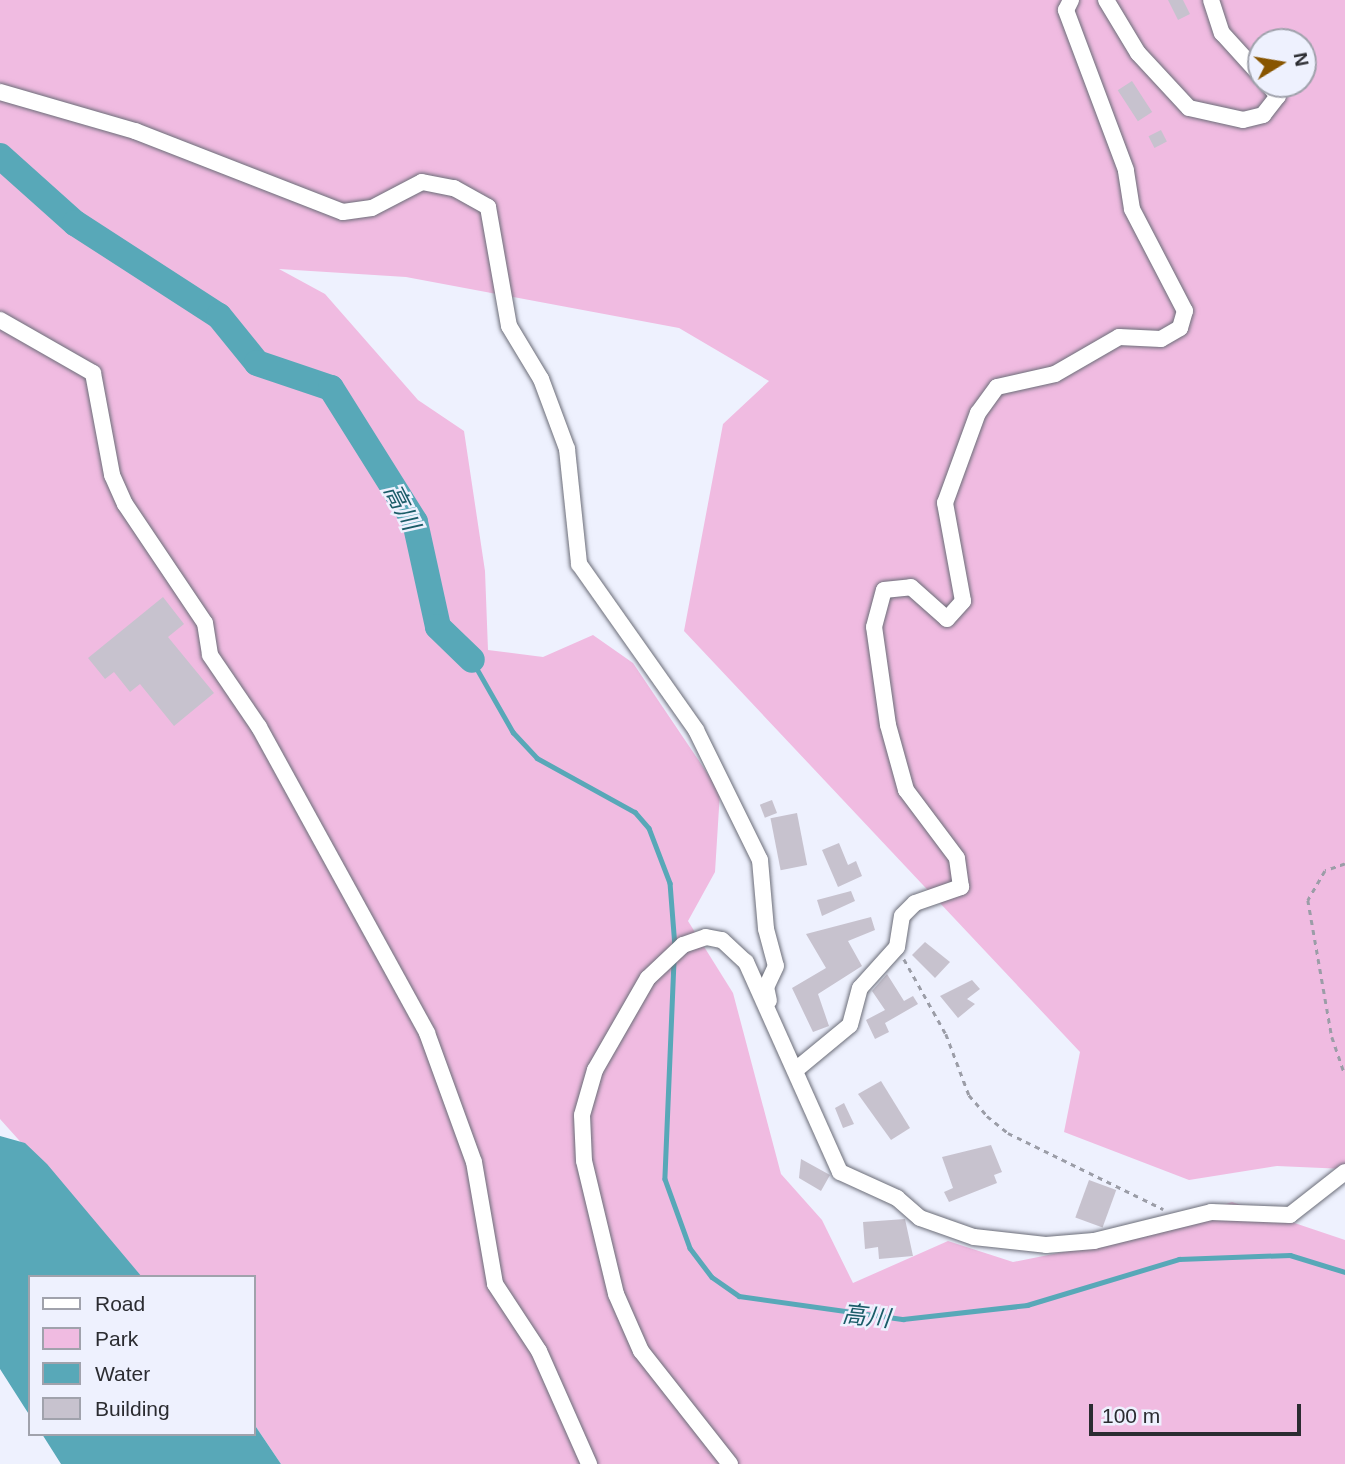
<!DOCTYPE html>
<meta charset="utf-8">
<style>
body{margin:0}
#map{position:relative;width:1345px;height:1464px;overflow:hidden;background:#eef1fe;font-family:Helvetica,"Noto Sans JP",sans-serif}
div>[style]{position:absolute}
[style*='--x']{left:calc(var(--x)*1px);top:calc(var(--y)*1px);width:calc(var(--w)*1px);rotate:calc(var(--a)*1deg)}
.green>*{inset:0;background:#f0bbe1}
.water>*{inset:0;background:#58a8b8}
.stream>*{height:4.5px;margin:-2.25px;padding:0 2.25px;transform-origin:2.25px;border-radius:2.25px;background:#58a8b8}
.river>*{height:26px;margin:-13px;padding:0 13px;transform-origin:13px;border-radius:13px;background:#58a8b8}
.building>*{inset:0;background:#c7c2ce;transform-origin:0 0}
.path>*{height:2.5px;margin-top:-1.25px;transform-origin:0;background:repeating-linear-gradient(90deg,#9b9da7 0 5px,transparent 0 10px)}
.roads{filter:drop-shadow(0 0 2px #6b6d78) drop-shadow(0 0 2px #6b6d78)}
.minor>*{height:16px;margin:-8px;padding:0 8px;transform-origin:8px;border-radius:8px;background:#fff}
span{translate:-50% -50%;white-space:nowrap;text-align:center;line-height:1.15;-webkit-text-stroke:5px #eef1fe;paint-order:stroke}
.water-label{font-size:24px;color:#1a5c68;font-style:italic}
.legend{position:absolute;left:28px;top:1275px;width:228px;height:161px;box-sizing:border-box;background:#eef1fe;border:2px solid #a0a2ac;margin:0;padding:9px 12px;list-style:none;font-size:21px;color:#2b2c31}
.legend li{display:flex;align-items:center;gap:14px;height:35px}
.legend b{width:35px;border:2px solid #a0a2ac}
.north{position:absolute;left:1247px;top:28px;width:70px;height:70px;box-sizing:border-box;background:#eef1fe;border:2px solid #a0a2ac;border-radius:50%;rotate:79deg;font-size:19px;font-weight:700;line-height:28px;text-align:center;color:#2b2c31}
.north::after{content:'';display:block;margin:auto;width:24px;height:32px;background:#850;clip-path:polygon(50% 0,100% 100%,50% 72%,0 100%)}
.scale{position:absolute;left:1089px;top:1404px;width:212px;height:32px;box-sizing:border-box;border:4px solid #2b2c31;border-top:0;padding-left:9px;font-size:21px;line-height:24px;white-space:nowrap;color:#2b2c31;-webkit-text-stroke:5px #eef1fe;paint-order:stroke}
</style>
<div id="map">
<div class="green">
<div style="clip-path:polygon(evenodd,0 0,1345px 0,1345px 1169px,1277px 1166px,1189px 1180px,1064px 1132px,1080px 1052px,684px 631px,723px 424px,769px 381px,679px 328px,406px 277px,279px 269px,325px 294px,418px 400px,464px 431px,485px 571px,488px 650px,543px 657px,593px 635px,633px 663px,720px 792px,715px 872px,688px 921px,733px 993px,781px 1174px,822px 1220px,853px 1283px,948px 1241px,1013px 1262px,1103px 1244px,1232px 1202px,1345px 1240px,1345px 1464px,281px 1464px,254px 1424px,254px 1277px,142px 1277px,0 1119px,0 0,1261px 42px,1303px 42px,1303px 84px,1261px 84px,1261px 42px)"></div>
</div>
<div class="water">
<div style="clip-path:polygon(0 1136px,25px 1143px,47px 1164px,142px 1277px,30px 1277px,30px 1416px,0 1369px)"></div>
<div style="clip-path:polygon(254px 1424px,281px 1464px,61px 1464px,42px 1434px,254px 1434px)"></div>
</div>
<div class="stream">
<div style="--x:472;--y:660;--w:83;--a:60.3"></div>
<div style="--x:513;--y:732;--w:35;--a:47"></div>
<div style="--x:537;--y:758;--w:112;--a:28.9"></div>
<div style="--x:635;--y:812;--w:21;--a:49"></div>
<div style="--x:649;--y:828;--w:59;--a:69.1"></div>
<div style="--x:670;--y:883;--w:63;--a:85.5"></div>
<div style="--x:674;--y:961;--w:218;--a:92.4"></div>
<div style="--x:665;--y:1179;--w:73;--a:70.1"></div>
<div style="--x:690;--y:1248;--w:36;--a:53"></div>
<div style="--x:712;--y:1277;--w:33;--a:35"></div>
<div style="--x:739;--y:1296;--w:166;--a:8"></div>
<div style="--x:903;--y:1319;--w:125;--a:-6.4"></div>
<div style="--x:1027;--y:1305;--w:159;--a:-16.8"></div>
<div style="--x:1179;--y:1259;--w:111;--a:-2.1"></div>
<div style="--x:1290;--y:1255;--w:58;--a:17.2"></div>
</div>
<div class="river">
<div style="--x:0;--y:156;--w:101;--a:41.8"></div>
<div style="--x:75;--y:223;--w:171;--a:32.9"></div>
<div style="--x:219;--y:316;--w:60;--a:51"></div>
<div style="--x:257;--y:363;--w:78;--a:18.7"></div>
<div style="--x:331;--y:388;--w:158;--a:57.9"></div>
<div style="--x:415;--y:522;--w:107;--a:77.6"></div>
<div style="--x:438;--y:627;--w:47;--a:44.1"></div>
</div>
<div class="building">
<div style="clip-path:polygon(1168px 0,1183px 0,1190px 14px,1178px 20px)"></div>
<div style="left:1132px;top:81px;width:37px;height:17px;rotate:57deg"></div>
<div style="left:1161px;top:130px;width:13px;height:14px;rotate:63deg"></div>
<div style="clip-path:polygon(163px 597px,184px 624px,168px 637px,214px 693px,174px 726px,140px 684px,130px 692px,114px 672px,105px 679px,88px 658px)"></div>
<div style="left:772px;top:800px;width:14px;height:13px;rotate:69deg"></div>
<div style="left:797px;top:813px;width:53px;height:27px;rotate:79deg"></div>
<div style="clip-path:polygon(839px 843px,848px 865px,856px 861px,862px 876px,838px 887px,822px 850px)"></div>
<div style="clip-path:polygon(851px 891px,855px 901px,822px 916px,817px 900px)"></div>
<div style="clip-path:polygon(871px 917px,875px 930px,848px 941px,862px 966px,818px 994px,829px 1026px,813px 1032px,792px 988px,826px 968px,806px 934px)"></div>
<div style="clip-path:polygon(925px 942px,950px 962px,935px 978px,912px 955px)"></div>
<div style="clip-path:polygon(887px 974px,904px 1001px,913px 996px,918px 1004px,885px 1023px,889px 1032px,875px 1039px,866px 1020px,885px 1010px,872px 991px)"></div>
<div style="clip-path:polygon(972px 980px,980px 989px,967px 999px,975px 1004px,958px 1018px,940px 996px)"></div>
<div style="clip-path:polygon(881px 1081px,910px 1128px,891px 1140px,858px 1094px)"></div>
<div style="clip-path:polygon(844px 1103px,854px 1124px,843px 1128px,835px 1108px)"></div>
<div style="clip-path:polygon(991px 1145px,1002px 1172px,994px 1175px,997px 1183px,949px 1202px,944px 1192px,953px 1188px,942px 1157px)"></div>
<div style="clip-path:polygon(801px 1159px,830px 1175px,821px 1191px,799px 1178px)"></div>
<div style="left:1089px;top:1180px;width:29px;height:40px;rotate:20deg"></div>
<div style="clip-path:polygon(905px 1219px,913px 1256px,879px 1259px,878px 1247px,865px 1249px,863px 1222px)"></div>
</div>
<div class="path">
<div style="--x:1345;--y:864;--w:21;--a:161"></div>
<div style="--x:1325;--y:871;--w:34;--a:120"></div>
<div style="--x:1308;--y:900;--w:139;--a:80.1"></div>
<div style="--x:1332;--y:1037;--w:39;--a:71"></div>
<div style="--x:904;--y:959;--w:86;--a:60.8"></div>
<div style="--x:946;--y:1034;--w:65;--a:69.3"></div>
<div style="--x:969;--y:1095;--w:28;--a:49"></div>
<div style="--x:987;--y:1116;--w:27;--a:39"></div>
<div style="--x:1008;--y:1133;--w:173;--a:26.1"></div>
</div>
<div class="roads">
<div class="minor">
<div style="--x:1106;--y:0;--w:62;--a:58.9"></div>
<div style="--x:1138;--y:53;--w:75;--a:47.2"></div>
<div style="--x:1189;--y:108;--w:55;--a:12.5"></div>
<div style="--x:1243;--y:120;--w:21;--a:-14"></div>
<div style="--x:1263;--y:115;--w:24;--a:-52"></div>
<div style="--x:1278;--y:96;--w:16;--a:-130"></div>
<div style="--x:1211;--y:0;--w:35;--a:72"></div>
<div style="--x:1222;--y:33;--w:58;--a:47.8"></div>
<div style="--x:0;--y:92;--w:141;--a:16.1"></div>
<div style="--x:135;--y:131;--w:223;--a:21.3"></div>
<div style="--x:343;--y:212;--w:29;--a:-8"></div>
<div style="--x:372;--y:208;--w:56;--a:-27.5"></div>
<div style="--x:422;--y:182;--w:33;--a:11"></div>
<div style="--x:454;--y:188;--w:39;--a:29"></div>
<div style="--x:488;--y:207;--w:121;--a:80"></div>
<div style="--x:509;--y:326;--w:62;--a:58.9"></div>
<div style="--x:541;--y:379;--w:75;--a:69.6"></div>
<div style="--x:567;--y:449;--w:116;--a:84"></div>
<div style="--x:579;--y:564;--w:203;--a:54.8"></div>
<div style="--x:696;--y:730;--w:145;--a:63.8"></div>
<div style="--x:760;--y:860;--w:69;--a:85"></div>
<div style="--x:766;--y:929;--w:38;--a:75"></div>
<div style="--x:776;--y:966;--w:23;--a:115"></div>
<div style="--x:766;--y:987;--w:14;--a:78"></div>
<div style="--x:0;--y:320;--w:107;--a:29.7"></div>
<div style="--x:93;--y:373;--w:104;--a:79.4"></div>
<div style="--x:112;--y:475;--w:32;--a:66"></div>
<div style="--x:125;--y:504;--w:143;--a:56.1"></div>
<div style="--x:205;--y:623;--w:32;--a:81"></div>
<div style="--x:210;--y:655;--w:87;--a:55.8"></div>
<div style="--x:259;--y:727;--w:349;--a:61.2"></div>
<div style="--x:427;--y:1033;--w:137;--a:70"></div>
<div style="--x:474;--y:1162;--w:124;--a:80.2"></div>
<div style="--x:495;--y:1284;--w:80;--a:56.7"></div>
<div style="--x:539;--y:1351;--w:124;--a:66.1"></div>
<div style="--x:798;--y:1068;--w:67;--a:-39.6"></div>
<div style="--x:850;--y:1025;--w:38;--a:-75"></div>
<div style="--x:860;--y:988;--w:55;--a:-47.9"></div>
<div style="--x:897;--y:947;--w:31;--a:-81"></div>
<div style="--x:902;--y:916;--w:18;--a:-45"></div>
<div style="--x:915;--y:903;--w:49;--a:-19.2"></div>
<div style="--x:961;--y:887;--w:29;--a:-98"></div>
<div style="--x:957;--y:858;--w:85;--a:-126.9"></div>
<div style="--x:906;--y:790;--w:67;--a:-105.5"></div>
<div style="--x:888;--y:725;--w:99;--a:-98.1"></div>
<div style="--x:874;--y:627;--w:38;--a:-75"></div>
<div style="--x:884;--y:590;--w:27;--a:-6"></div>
<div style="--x:911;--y:587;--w:48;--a:41.6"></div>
<div style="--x:947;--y:619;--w:24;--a:-48"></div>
<div style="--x:963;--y:601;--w:100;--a:-100.4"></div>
<div style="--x:945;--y:503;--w:96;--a:-69.9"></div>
<div style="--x:978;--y:413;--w:32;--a:-54"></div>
<div style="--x:997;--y:387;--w:59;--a:-12.6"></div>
<div style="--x:1055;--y:374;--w:74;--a:-30"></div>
<div style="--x:1119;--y:337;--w:42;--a:2.7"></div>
<div style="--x:1161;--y:339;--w:22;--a:-30"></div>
<div style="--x:1180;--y:328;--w:18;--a:-74"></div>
<div style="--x:1185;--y:311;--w:115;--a:-117.5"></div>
<div style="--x:1132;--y:209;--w:39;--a:-99"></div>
<div style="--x:1126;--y:170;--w:171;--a:-110.6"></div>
<div style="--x:1066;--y:10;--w:11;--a:-63"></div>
<div style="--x:730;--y:1464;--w:144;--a:-128.2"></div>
<div style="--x:641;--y:1351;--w:62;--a:-113.7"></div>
<div style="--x:616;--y:1294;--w:137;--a:-103.5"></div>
<div style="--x:584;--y:1161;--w:46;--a:-92.5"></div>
<div style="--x:582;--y:1115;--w:47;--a:-73.9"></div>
<div style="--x:595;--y:1070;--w:106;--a:-60.1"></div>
<div style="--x:648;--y:978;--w:48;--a:-43.3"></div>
<div style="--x:683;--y:945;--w:24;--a:-19"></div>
<div style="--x:706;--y:937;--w:16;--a:11"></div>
<div style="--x:722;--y:940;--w:33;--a:43"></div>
<div style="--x:746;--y:962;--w:230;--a:65.9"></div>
<div style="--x:840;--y:1172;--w:63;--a:24.5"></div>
<div style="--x:897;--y:1198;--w:30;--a:41"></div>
<div style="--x:920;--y:1218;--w:57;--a:19.4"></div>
<div style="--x:974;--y:1237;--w:72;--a:6.3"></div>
<div style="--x:1046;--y:1245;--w:48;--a:-4.8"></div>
<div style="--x:1094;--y:1241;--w:121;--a:-13.9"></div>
<div style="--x:1211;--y:1212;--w:79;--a:2.2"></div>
<div style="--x:1290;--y:1215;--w:70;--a:-38"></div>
</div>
</div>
<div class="water-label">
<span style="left:402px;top:507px;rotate:63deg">高川</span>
<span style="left:866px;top:1316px;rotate:6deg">高川</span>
</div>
<ul class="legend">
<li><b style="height:9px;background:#fff"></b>Road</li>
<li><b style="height:19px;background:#f0bbe1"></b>Park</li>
<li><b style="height:19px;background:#58a8b8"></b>Water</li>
<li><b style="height:19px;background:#c7c2ce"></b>Building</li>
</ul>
<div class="north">N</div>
<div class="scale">100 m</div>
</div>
